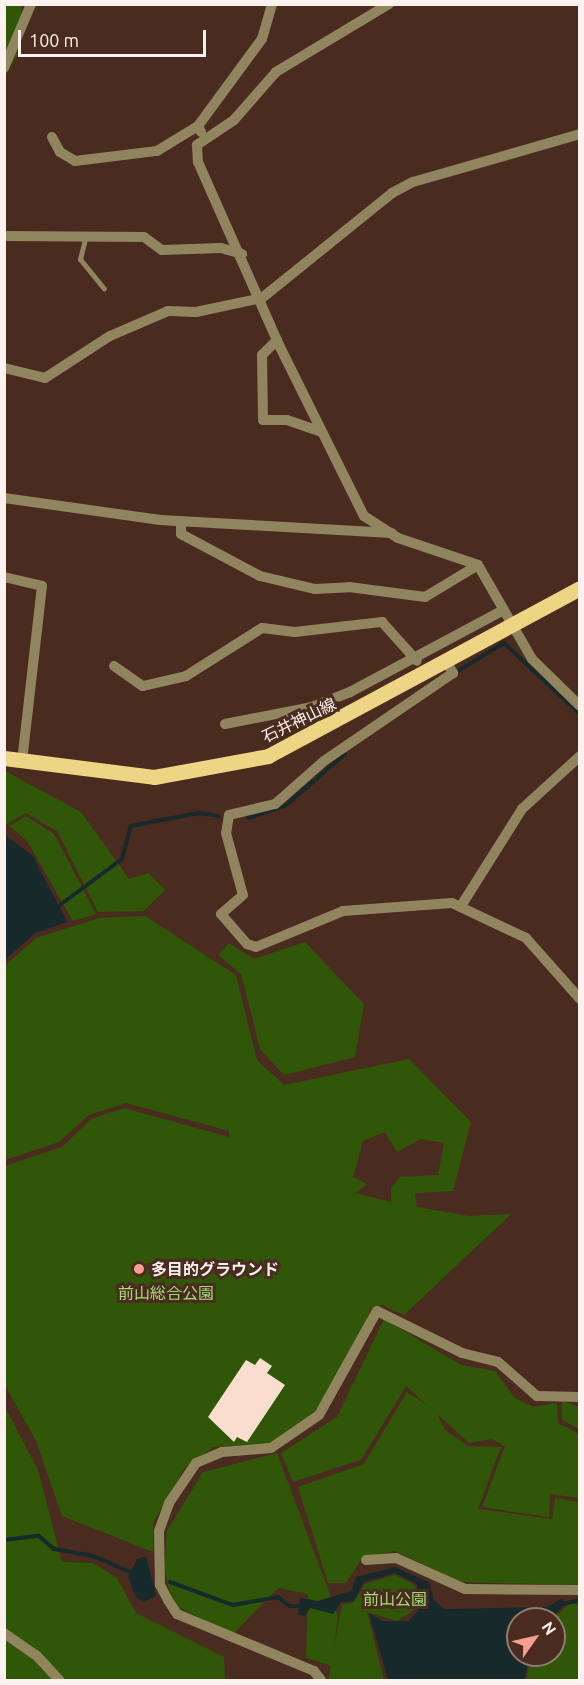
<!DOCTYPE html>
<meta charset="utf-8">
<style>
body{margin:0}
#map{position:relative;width:584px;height:1685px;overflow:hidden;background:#492c1f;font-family:Ubuntu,"Noto Sans JP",sans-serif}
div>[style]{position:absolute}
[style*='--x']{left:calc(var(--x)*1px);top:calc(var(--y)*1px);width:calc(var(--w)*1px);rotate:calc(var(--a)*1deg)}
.green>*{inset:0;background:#305707}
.water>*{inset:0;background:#17292a}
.stream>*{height:4px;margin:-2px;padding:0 2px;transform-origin:2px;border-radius:2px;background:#17292a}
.building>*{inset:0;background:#fbddd0}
.lane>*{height:5px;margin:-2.5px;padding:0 2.5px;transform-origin:2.5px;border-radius:2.5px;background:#91855f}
.street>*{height:10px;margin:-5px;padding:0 5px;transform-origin:5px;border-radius:5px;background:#91855f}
.primary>*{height:15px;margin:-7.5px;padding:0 7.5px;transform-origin:7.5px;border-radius:7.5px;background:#eed485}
.dots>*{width:16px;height:16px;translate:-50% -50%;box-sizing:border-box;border:3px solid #492c1f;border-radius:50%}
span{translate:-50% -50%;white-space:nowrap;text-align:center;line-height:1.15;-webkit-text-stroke:6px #492c1f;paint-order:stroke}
.street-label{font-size:16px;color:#fdf2ed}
.poi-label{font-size:16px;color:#fdf2ed;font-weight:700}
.left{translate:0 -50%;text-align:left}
.park-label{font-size:16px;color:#a1df75}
.frame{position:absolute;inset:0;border:6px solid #fdf2ed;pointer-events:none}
.north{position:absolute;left:506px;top:1607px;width:60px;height:60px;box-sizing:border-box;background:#492c1f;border:2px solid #917b71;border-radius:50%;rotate:56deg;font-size:16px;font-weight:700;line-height:24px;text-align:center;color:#fdf2ed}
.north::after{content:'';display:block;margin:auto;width:21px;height:27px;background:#f59d8f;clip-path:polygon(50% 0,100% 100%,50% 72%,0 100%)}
.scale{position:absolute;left:18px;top:30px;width:188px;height:27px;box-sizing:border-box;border:3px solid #fdf2ed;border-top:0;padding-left:8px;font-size:18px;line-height:21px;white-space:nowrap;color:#fdf2ed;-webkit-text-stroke:4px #492c1f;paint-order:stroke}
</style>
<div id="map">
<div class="green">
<div style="clip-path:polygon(5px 5px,22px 5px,17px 56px,5px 73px)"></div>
<div style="clip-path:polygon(5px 771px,81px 812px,129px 879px,149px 873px,165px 890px,144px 911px,98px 912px,57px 831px,26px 813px,5px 825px)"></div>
<div style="clip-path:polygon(26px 816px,54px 834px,96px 914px,73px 921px,27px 841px,9px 826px)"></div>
<div style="clip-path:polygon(evenodd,145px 916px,236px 975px,257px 1060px,284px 1085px,409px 1059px,471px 1122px,453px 1191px,415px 1193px,417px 1207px,469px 1216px,511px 1214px,404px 1315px,382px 1305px,371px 1308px,356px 1346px,314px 1412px,269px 1444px,214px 1447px,186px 1466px,153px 1523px,153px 1552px,62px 1516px,36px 1441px,5px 1385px,5px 1166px,62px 1147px,91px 1119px,124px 1108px,229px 1137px,229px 1131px,126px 1103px,89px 1115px,59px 1142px,5px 1160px,4px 967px,36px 938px,99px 918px,145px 916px,385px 1132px,397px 1152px,420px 1139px,444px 1143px,438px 1175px,400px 1177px,391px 1189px,391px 1202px,355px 1193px,367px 1184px,353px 1177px,363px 1141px,385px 1132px)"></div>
<div style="clip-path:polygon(305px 942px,364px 1004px,355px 1057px,284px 1075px,260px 1049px,241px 974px,218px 955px,229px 943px,254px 959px)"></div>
<div style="clip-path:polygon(384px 1319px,461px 1365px,495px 1371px,515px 1398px,533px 1407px,557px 1403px,558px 1423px,579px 1434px,579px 1498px,550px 1494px,549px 1517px,482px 1507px,505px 1446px,492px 1439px,469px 1443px,406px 1386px,361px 1460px,293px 1482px,281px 1453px,337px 1417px)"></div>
<div style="clip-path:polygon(407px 1392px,435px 1410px,445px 1430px,468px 1446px,501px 1447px,478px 1509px,552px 1519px,555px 1498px,579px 1502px,579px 1585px,461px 1582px,395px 1551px,362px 1558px,346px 1583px,328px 1583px,298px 1487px,364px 1464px)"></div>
<div style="clip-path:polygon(562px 1401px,579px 1407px,579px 1429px,562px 1420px)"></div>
<div style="clip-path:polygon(4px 1405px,38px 1470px,62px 1562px,93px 1563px,117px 1578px,136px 1613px,224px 1657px,225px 1680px,5px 1680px)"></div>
<div style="clip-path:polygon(277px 1453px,338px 1616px,332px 1666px,306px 1658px,308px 1594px,278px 1588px,233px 1634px,178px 1607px,169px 1589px,164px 1567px,167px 1531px,203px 1472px)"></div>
<div style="clip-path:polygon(395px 1575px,415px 1585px,417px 1608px,397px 1621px,367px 1612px,384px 1680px,328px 1680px,342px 1604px,353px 1603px,365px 1584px)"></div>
<div style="clip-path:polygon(570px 1603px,579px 1605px,579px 1680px,526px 1680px,531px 1655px,554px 1655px,553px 1619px)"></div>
</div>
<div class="water">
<div style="clip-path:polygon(5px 835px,33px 856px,67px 922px,35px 933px,5px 960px)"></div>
<div style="clip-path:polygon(146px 1556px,156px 1595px,144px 1603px,135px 1596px,128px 1577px,137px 1559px)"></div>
<div style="clip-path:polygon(395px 1567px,429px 1582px,434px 1600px,444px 1609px,547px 1607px,561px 1599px,566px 1603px,551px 1619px,518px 1619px,518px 1655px,529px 1655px,525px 1680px,388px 1680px,369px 1613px,383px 1621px,409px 1621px,419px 1609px,417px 1584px,395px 1573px,364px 1582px,354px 1601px,341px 1602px,333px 1614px,310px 1608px,305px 1616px,298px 1614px,300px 1598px,318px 1601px,351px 1591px,356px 1577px)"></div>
</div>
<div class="stream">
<div style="--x:458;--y:671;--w:54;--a:-31.3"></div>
<div style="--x:504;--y:643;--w:104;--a:43.1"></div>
<div style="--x:248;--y:818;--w:39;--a:-18"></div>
<div style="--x:285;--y:806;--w:79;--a:-40.9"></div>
<div style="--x:56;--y:908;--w:82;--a:-36.6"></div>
<div style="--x:122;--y:859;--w:34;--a:-75"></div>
<div style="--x:131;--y:826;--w:69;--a:-10.8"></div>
<div style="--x:199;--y:813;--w:20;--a:9"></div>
<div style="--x:4;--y:1540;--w:35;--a:-7"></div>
<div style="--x:39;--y:1536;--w:20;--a:41"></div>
<div style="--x:54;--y:1549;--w:40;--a:10"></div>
<div style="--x:93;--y:1556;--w:46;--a:23.2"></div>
<div style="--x:170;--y:1582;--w:67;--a:20.1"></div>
<div style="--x:233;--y:1605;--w:46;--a:-10.1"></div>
<div style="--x:278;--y:1597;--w:14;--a:39"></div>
<div style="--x:289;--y:1606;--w:14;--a:0"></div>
<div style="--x:563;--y:1604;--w:17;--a:-13"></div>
</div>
<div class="building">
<div style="clip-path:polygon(260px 1358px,272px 1366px,267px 1373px,285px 1385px,247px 1442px,237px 1437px,234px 1442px,208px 1417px,246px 1360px,255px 1365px)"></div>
</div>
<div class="lane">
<div style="--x:85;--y:239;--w:21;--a:104"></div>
<div style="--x:80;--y:259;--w:38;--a:51"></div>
</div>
<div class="street">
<div style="--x:389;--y:4;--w:132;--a:149"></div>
<div style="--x:276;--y:72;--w:64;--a:131.2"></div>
<div style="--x:234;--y:120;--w:45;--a:146"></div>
<div style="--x:197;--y:145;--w:17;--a:87"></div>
<div style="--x:198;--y:162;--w:202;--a:66.1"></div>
<div style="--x:280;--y:347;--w:189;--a:63.6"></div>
<div style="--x:364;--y:516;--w:40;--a:32.9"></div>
<div style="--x:398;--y:538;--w:84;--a:18.6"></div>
<div style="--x:478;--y:565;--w:108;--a:60.1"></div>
<div style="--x:532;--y:659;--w:67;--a:44.4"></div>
<div style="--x:4;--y:68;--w:69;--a:-67.1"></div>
<div style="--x:201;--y:132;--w:7;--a:-117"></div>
<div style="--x:198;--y:126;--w:108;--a:-53.7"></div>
<div style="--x:262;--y:39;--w:36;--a:-74"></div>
<div style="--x:52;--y:137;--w:17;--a:62"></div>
<div style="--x:60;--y:152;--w:17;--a:31"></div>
<div style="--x:75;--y:161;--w:83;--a:-7"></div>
<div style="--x:157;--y:151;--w:48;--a:-31.4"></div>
<div style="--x:4;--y:236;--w:140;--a:0.4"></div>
<div style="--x:144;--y:237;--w:22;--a:36"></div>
<div style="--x:162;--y:250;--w:59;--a:-1.9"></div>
<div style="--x:221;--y:248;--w:22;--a:16"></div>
<div style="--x:277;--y:340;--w:21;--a:135"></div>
<div style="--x:262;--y:355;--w:65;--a:89.1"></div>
<div style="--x:263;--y:420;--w:24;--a:0"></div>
<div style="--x:287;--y:420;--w:36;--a:19"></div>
<div style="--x:4;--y:368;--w:42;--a:13.7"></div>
<div style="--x:45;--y:378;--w:77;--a:-32.9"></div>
<div style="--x:110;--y:336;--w:63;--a:-23.3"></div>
<div style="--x:168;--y:311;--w:28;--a:2"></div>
<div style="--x:196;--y:312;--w:67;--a:-12"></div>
<div style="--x:262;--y:298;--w:167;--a:-38.9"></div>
<div style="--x:392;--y:193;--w:24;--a:-28"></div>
<div style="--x:413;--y:182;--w:174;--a:-16"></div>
<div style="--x:4;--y:498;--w:158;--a:8"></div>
<div style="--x:160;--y:520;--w:232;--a:3.2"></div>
<div style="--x:181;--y:521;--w:13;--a:90"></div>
<div style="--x:181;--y:534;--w:89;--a:28"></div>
<div style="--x:260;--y:576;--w:57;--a:13.3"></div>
<div style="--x:315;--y:589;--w:34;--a:-3"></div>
<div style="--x:349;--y:587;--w:77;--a:7.5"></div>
<div style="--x:425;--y:597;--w:62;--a:-31.1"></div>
<div style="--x:4;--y:577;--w:39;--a:13"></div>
<div style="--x:42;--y:586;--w:176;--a:96.5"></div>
<div style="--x:447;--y:663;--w:12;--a:59"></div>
<div style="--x:453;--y:673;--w:156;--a:145.7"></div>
<div style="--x:324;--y:761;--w:65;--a:138.7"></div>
<div style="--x:275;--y:804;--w:47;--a:166.6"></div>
<div style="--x:229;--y:815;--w:18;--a:99"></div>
<div style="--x:226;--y:833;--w:64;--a:74.7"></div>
<div style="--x:243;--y:895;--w:29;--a:139"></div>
<div style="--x:221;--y:914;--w:40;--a:49"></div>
<div style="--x:247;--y:944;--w:9;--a:18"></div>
<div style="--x:256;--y:947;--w:94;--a:-22.5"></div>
<div style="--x:343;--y:911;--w:109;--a:-4.2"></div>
<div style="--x:452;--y:903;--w:82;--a:25.3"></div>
<div style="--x:526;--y:938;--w:81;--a:48.5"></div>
<div style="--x:114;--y:666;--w:35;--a:35"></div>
<div style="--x:143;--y:686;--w:44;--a:-13.1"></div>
<div style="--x:186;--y:676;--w:90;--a:-32.3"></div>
<div style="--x:262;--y:628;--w:33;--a:7"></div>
<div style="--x:295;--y:632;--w:88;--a:-6.6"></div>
<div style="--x:382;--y:622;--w:52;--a:48.1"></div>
<div style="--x:225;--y:724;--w:89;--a:-11.1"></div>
<div style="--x:312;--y:707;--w:41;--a:-21.5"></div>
<div style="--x:350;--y:692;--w:172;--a:-28.1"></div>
<div style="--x:461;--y:906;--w:115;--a:-57.8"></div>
<div style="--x:522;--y:809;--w:79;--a:-42.4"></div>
<div style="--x:366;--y:1560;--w:30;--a:-4"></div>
<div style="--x:396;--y:1558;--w:76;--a:24.2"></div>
<div style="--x:465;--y:1589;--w:115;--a:0.5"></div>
<div style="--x:4;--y:1633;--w:39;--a:35"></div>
<div style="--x:36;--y:1655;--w:34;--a:47"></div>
<div style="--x:321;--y:1680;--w:11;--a:-128"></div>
<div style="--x:314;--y:1671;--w:148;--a:-157.4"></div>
<div style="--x:177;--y:1614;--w:17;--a:-123"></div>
<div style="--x:168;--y:1600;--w:17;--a:-118"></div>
<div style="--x:160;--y:1585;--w:54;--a:-91.1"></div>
<div style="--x:159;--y:1531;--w:30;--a:-70"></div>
<div style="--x:169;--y:1503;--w:48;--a:-56"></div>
<div style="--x:196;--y:1463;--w:28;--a:-23"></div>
<div style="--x:222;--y:1452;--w:49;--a:-4.7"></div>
<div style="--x:271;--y:1448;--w:58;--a:-34.5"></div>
<div style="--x:319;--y:1415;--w:119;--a:-60.9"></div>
<div style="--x:377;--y:1311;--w:95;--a:26.3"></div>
<div style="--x:462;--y:1353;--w:37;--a:14"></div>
<div style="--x:498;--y:1362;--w:52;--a:41.1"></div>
<div style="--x:537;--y:1396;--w:43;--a:1.3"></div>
</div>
<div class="primary">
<div style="--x:4;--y:758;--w:151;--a:7.2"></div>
<div style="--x:154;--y:777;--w:116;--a:-10.4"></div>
<div style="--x:268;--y:756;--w:354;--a:-28.3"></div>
</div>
<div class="dots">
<div style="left:139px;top:1269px;background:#f59d8f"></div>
</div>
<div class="street-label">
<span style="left:299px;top:720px;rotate:-26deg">石井神山線</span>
</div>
<div class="poi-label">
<span class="left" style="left:151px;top:1269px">多目的グラウンド</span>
</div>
<div class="park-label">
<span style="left:166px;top:1293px">前山総合公園</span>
<span style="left:395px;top:1599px">前山公園</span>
</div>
<div class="frame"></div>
<div class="north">N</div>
<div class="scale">100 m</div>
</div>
